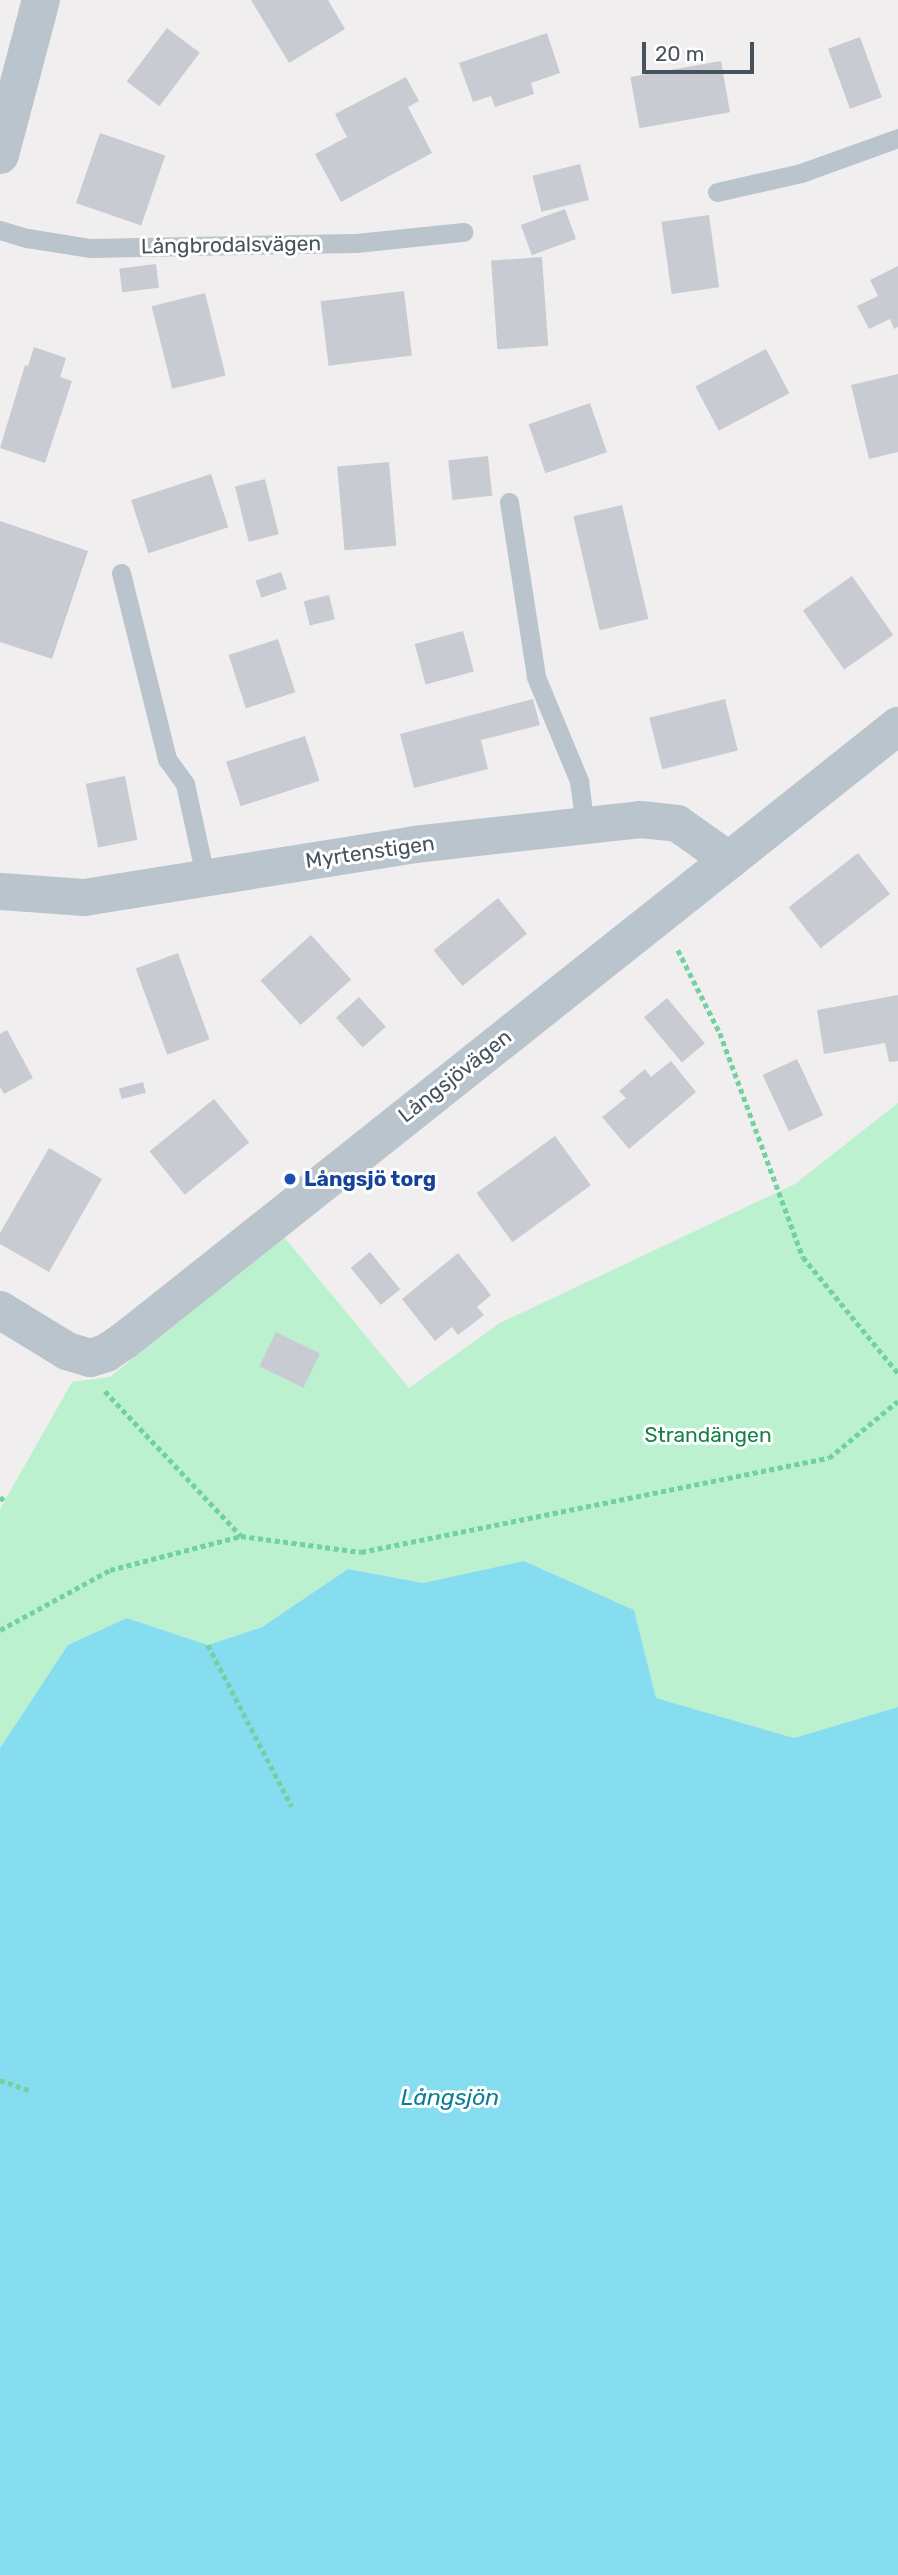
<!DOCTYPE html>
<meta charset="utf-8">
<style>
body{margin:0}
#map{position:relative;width:898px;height:2575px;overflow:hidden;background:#f1eeef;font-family:Rubik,sans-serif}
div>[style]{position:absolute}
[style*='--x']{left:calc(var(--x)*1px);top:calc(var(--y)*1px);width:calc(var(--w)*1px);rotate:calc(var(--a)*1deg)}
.green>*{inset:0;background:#bbf1ce}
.water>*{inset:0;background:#86ddf0}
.building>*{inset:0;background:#c8ccd2;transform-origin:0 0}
.path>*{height:4.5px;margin-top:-2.25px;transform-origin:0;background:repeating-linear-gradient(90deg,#71d19f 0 5px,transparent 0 8.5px)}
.service>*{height:19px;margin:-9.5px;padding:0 9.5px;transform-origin:9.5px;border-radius:9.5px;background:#b9c4cc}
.minor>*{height:37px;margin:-18.5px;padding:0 18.5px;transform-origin:18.5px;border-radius:18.5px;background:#b9c4cc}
.tertiary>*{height:38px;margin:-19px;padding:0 19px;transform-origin:19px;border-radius:19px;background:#b9c4cc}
.dots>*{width:19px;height:19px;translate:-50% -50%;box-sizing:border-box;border:4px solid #fff;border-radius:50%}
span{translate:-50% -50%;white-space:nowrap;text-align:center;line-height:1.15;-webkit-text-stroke:6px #fff;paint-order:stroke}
.street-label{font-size:21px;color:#46535d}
.transit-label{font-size:21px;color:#164399;font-weight:700}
.left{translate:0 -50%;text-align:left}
.park-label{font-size:21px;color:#138247}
.water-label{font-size:23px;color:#087e98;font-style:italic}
.scale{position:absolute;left:642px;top:42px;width:112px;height:32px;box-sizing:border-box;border:4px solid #46535d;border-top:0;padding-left:9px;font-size:21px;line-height:24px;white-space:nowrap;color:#46535d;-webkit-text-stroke:5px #fff;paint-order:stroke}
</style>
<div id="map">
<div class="green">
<div style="clip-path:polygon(898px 1103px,898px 1707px,794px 1738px,656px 1698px,634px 1610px,524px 1561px,423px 1583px,348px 1569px,262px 1627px,208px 1645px,127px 1618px,69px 1645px,0 1748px,0 1509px,72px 1382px,110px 1377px,284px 1237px,409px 1388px,500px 1323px,795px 1184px)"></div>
</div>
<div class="water">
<div style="clip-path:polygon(524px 1561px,634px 1610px,656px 1698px,794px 1738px,898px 1707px,898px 2575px,0 2575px,0 1748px,68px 1645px,127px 1618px,208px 1645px,262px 1627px,348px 1569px,423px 1583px)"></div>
</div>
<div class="building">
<div style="clip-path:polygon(251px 0,328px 0,345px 29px,289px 63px)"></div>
<div style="left:167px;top:28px;width:41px;height:67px;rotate:37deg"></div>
<div style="clip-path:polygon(547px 33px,560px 73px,531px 83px,534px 94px,495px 107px,491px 96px,473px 102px,459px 63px)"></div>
<div style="left:860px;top:37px;width:64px;height:34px;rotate:70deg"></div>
<div style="left:721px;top:61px;width:52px;height:92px;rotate:80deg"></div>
<div style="clip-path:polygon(406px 77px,419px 101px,408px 107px,432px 153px,341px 202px,315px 154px,347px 137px,335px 114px)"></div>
<div style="left:100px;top:133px;width:69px;height:74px;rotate:19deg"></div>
<div style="left:580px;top:164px;width:37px;height:49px;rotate:76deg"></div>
<div style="left:565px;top:209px;width:32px;height:47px;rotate:70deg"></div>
<div style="left:709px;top:215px;width:73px;height:48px;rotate:82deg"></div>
<div style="left:542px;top:257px;width:89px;height:51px;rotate:86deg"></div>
<div style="left:156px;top:264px;width:24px;height:37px;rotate:83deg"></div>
<div style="clip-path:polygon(898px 266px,898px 327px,894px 329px,890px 319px,869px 329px,857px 306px,878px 296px,870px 280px)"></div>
<div style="left:404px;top:291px;width:65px;height:84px;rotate:83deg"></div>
<div style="left:205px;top:293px;width:85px;height:55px;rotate:76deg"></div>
<div style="clip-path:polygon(34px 347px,66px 358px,60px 377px,72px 381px,45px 463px,0 448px,25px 365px,28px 366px)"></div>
<div style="left:766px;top:349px;width:50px;height:80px;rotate:62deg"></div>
<div style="clip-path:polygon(898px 374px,898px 452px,869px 459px,851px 385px)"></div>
<div style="left:590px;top:403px;width:52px;height:65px;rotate:71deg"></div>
<div style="left:488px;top:456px;width:40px;height:40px;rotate:84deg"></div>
<div style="left:389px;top:462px;width:84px;height:52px;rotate:85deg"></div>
<div style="left:211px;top:474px;width:56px;height:84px;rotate:72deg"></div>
<div style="left:265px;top:479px;width:57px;height:31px;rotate:76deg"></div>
<div style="left:622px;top:505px;width:117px;height:50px;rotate:77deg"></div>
<div style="clip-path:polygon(0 521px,88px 551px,52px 659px,0 642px)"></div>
<div style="left:281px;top:572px;width:18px;height:27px;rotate:71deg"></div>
<div style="left:852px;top:576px;width:72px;height:60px;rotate:55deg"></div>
<div style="left:329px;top:595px;width:25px;height:26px;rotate:76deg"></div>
<div style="left:463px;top:631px;width:42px;height:50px;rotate:75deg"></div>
<div style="left:278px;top:639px;width:56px;height:52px;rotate:72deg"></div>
<div style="clip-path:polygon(533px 699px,540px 725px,481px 740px,488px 769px,414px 788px,400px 734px)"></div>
<div style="left:725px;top:699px;width:53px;height:78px;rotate:76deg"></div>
<div style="left:305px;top:736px;width:47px;height:83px;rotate:72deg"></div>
<div style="left:125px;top:776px;width:65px;height:40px;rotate:79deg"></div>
<div style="left:858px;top:853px;width:52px;height:88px;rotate:52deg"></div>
<div style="left:498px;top:898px;width:46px;height:83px;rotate:51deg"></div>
<div style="left:311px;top:935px;width:60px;height:68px;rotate:48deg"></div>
<div style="left:178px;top:953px;width:92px;height:45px;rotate:70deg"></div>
<div style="clip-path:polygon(898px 995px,898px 1061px,889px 1062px,885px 1043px,824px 1054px,817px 1010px)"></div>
<div style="left:359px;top:997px;width:40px;height:31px;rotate:48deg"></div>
<div style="left:667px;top:998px;width:59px;height:30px;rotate:50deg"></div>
<div style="clip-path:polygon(7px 1030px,33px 1078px,4px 1094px,0 1087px,0 1034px)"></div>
<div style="left:797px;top:1059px;width:62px;height:38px;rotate:65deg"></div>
<div style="clip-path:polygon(671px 1061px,696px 1092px,629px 1149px,602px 1117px,626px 1098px,619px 1091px,645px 1069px,651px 1077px)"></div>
<div style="left:143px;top:1082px;width:11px;height:25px;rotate:75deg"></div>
<div style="left:214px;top:1099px;width:56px;height:83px;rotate:51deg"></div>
<div style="left:555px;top:1136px;width:61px;height:97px;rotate:54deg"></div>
<div style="clip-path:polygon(49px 1148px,102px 1179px,49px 1272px,0 1244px,0 1233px)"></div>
<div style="left:370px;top:1252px;width:48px;height:25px;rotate:51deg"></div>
<div style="clip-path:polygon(458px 1253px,491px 1295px,477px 1307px,484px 1315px,458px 1335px,452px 1327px,435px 1341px,402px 1299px)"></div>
<div style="left:276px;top:1332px;width:49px;height:38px;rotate:26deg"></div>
</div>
<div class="path">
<div style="--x:678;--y:950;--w:93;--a:63.2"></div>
<div style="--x:720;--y:1033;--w:239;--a:69.7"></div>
<div style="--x:803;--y:1257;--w:150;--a:50.7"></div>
<div style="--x:105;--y:1391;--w:199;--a:46.8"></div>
<div style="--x:0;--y:1497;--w:6;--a:39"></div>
<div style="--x:0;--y:1630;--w:125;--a:-28.6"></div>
<div style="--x:110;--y:1570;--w:135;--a:-14.5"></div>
<div style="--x:241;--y:1536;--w:121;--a:7.6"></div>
<div style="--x:361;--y:1552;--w:477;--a:-11.4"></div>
<div style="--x:829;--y:1458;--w:89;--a:-39.6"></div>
<div style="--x:208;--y:1645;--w:182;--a:62.6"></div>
<div style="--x:0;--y:2080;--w:34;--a:19"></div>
</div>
<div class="service">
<div style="--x:717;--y:192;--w:86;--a:-12.7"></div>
<div style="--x:801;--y:173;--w:103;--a:-19.8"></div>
<div style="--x:0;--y:230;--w:28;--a:17"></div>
<div style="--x:27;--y:238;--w:64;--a:9"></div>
<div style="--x:90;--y:248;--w:266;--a:-1.1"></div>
<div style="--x:356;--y:243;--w:108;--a:-5.9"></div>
<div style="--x:509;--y:502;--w:177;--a:81.2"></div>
<div style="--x:536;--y:677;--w:113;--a:67.5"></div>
<div style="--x:579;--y:781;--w:45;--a:82.4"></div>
<div style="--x:121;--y:573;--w:192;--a:76.1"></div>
<div style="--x:167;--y:759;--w:31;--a:54"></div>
<div style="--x:185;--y:784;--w:94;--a:77.7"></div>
</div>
<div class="minor">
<div style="--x:0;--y:891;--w:84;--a:4.1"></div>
<div style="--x:84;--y:897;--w:334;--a:-9.1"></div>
<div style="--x:414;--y:844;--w:227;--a:-6.3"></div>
<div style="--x:640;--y:819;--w:37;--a:6"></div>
<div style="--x:677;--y:823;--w:64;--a:35.4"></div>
</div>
<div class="tertiary">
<div style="--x:0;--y:155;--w:160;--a:-75.2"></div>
<div style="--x:0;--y:1310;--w:79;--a:31.5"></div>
<div style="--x:67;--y:1351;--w:24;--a:17"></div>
<div style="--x:90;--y:1358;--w:17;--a:-17"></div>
<div style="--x:106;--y:1353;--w:22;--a:-34"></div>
<div style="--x:124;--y:1341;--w:989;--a:-38.47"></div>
</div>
<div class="dots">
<div style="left:290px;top:1179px;background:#1a4fb4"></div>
</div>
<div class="street-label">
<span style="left:231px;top:245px;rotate:-1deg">Långbrodalsvägen</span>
<span style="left:370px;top:852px;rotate:-8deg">Myrtenstigen</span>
<span style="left:455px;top:1076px;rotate:-38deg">Långsjövägen</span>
</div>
<div class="transit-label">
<span class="left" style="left:304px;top:1179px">Långsjö torg</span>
</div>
<div class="park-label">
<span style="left:708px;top:1435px">Strandängen</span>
</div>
<div class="water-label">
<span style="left:450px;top:2097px">Långsjön</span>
</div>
<div class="scale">20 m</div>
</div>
